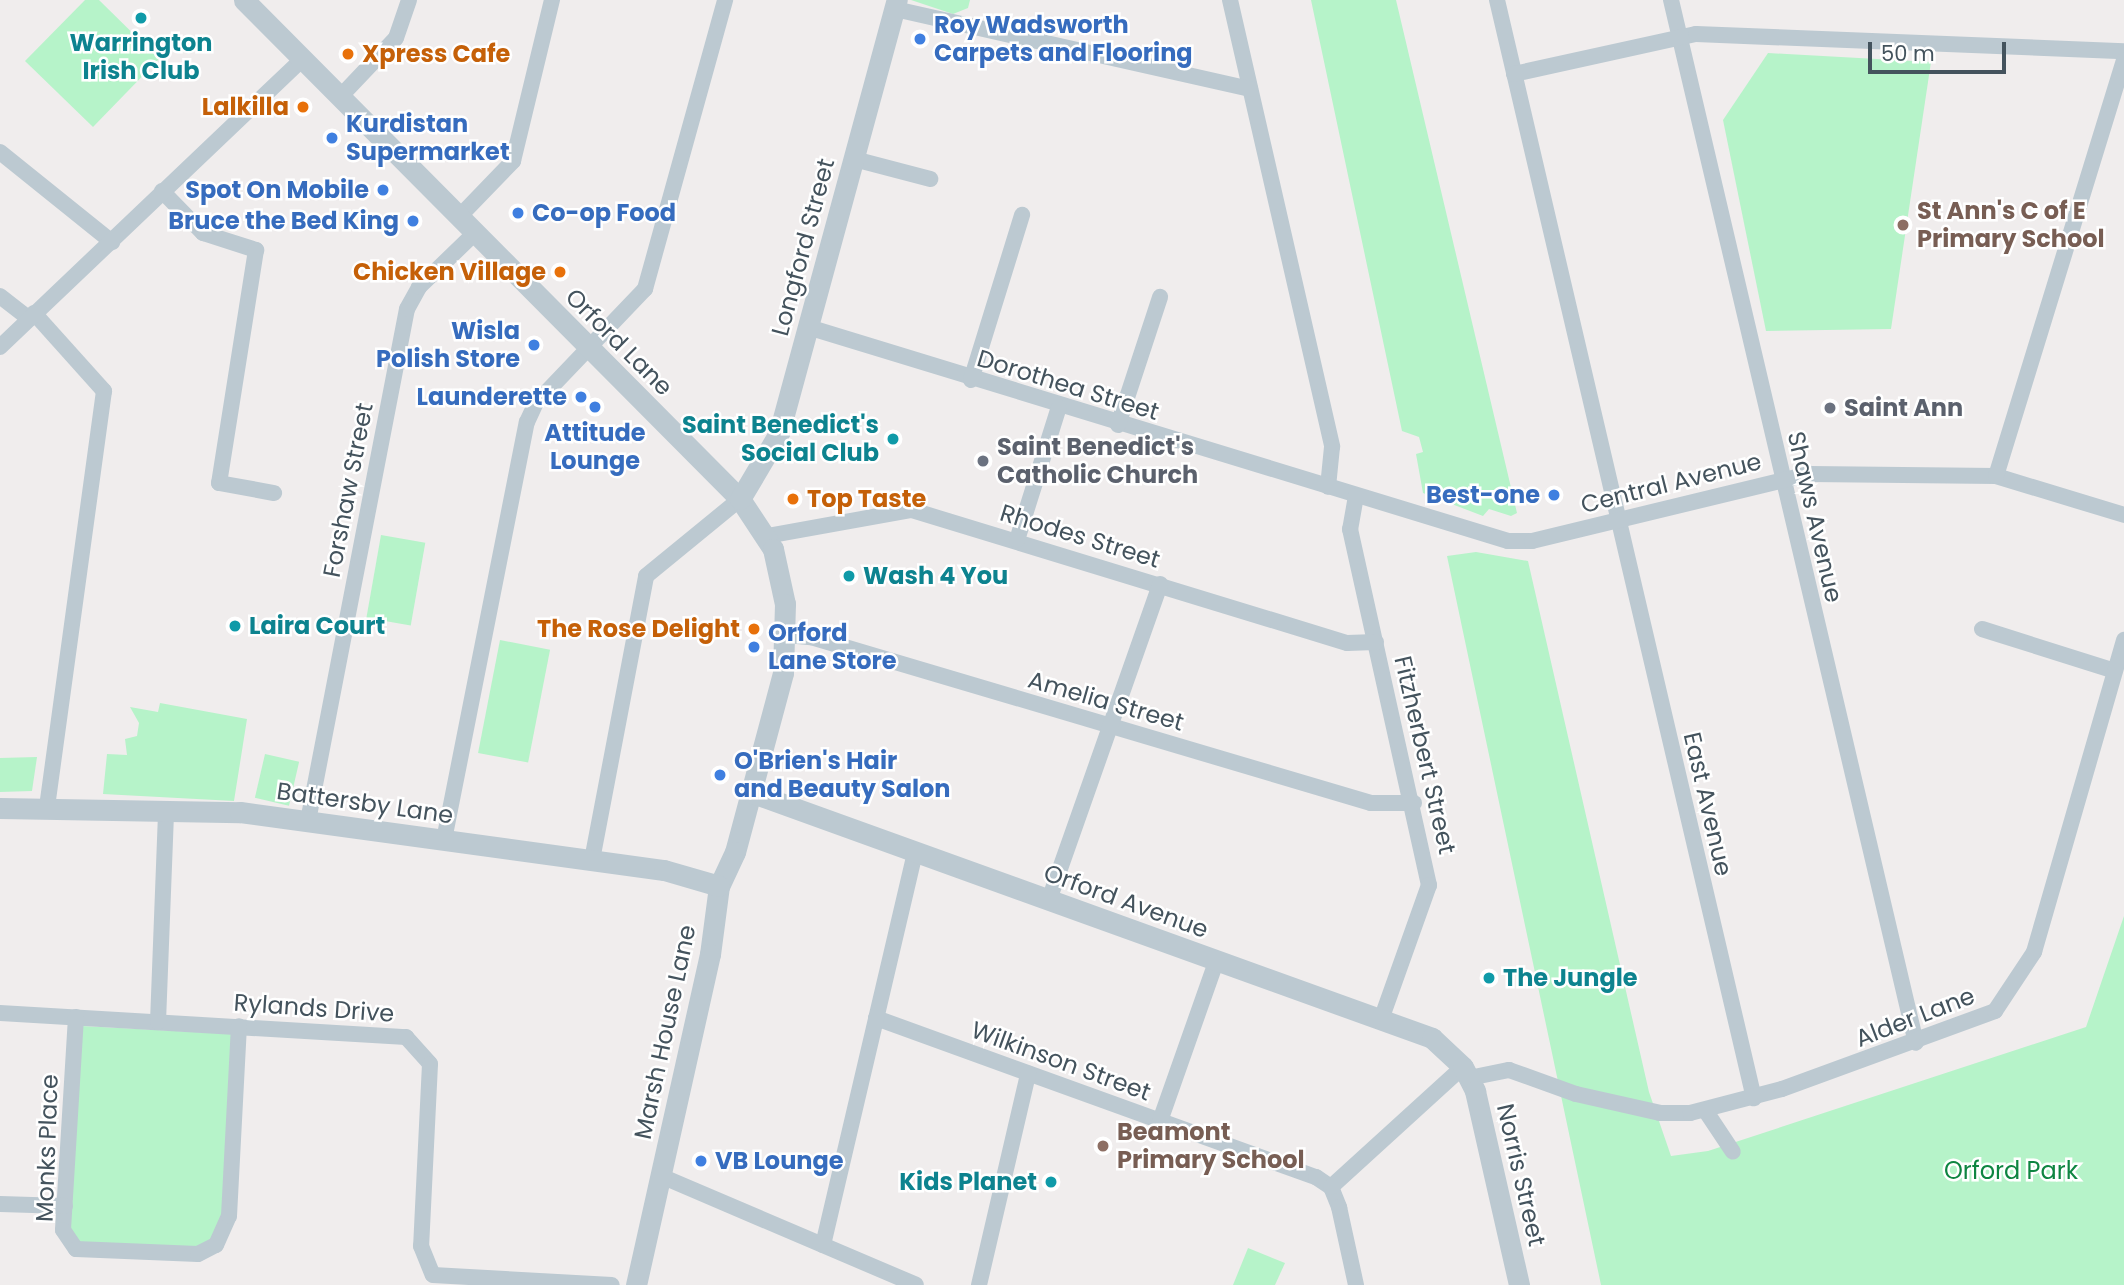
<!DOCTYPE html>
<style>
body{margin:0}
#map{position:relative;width:2124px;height:1285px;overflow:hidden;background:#f0eded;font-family:Poppins,sans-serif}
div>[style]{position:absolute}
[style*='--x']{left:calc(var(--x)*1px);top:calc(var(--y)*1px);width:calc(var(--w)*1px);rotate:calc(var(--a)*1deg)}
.green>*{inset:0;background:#b6f3c9;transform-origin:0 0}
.minor>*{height:16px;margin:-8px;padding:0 8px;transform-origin:8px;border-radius:8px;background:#bcc9d1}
.tertiary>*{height:21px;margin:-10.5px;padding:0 10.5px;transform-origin:10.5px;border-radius:10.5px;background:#bcc9d1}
.dots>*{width:19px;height:19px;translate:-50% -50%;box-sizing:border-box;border:4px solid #fff;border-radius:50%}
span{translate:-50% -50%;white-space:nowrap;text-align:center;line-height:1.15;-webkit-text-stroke:5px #fff;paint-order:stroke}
.shop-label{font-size:24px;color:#366cbe;font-weight:700}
.left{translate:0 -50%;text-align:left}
.right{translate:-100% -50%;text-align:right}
.culture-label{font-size:24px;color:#0d838f;font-weight:700}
.food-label{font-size:24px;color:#c56008;font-weight:700}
.education-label{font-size:24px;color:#785e54;font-weight:700}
.street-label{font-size:24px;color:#44535d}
.worship-label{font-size:24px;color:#5b616d;font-weight:700}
.park-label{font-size:24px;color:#0e8541}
.scale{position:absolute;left:1868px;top:42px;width:138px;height:32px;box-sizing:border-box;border:4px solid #44535d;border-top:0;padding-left:9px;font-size:21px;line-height:24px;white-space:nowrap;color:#44535d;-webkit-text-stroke:5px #fff;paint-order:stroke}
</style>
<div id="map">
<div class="green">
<div style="clip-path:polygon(85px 0,99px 0,159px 59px,93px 127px,25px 61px)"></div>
<div style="clip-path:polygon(911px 0,970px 0,968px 8px,953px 14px)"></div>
<div style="clip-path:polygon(1311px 0,1396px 0,1517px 513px,1511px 516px,1489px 509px,1483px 516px,1423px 493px,1416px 454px,1423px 452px,1419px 437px,1402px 431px)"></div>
<div style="clip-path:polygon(1768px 53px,1931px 62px,1891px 329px,1766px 331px,1723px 120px)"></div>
<div style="left:381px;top:535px;width:45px;height:84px;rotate:10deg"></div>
<div style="clip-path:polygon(1476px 552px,1528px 561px,1649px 1092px,1671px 1156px,1708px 1151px,2086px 1027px,2124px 916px,2124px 1285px,1601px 1285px,1447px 556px)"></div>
<div style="left:500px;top:640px;width:51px;height:115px;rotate:11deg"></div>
<div style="clip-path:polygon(160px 703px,247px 719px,234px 801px,103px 794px,107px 754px,127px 755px,125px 739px,137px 736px,139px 723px,130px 707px,158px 712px)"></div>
<div style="left:265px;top:754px;width:35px;height:45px;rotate:13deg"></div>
<div style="clip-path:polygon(37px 757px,32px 791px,0 792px,0 758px)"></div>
<div style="clip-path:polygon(82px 1026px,233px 1034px,223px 1217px,213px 1240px,196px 1247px,78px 1244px,70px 1230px)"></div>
<div style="clip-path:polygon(1248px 1248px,1285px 1263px,1275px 1285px,1233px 1285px)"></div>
</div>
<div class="minor">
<div style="--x:1230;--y:0;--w:458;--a:77.1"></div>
<div style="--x:1332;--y:447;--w:40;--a:95.7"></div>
<div style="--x:1497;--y:0;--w:1128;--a:76.83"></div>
<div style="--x:1671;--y:0;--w:1071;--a:76.78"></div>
<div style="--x:895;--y:9;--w:364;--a:12.7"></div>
<div style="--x:1514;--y:74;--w:186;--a:-12.4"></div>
<div style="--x:1696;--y:34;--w:428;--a:2.3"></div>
<div style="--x:340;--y:97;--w:81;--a:-46.5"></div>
<div style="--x:396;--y:38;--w:40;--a:-71.1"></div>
<div style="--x:0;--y:152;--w:144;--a:38.8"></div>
<div style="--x:854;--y:159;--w:79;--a:14.7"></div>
<div style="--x:162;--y:191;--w:59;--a:45.7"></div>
<div style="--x:203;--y:233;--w:56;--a:17.8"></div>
<div style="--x:256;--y:250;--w:236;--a:99"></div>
<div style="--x:219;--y:483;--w:56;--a:10.3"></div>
<div style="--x:459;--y:217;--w:78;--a:-46"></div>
<div style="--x:513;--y:161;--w:166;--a:-76.4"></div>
<div style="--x:0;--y:296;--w:37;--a:38"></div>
<div style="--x:34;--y:313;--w:105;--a:48.1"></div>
<div style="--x:104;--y:391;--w:421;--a:97.8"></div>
<div style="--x:808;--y:327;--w:732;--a:17"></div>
<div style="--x:1508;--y:541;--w:24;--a:0"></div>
<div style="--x:1532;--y:541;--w:286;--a:-13.6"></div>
<div style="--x:1810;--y:474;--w:186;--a:0.6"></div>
<div style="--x:1996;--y:476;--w:134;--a:16.9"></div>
<div style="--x:0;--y:347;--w:417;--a:-43.6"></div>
<div style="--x:971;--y:380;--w:173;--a:-72.8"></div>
<div style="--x:1118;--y:425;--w:135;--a:-71.8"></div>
<div style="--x:1996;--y:476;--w:435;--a:-72.9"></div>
<div style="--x:1356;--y:496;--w:34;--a:100"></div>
<div style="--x:1350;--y:529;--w:365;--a:77.5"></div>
<div style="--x:1429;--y:885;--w:143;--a:109.6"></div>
<div style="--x:767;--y:536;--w:147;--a:-10.2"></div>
<div style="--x:912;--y:510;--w:455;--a:17"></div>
<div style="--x:1347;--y:643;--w:29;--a:-2"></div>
<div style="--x:1017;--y:540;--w:139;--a:-72.5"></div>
<div style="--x:1982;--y:629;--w:139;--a:17.5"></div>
<div style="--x:786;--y:635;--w:25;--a:5"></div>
<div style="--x:811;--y:637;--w:584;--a:16.51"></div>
<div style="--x:1371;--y:803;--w:43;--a:0"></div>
<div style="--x:308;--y:821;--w:521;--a:-79.06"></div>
<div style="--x:407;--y:309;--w:25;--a:-61"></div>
<div style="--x:419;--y:287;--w:78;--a:-44"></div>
<div style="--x:444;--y:840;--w:426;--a:-78.8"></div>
<div style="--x:527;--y:422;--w:21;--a:-65"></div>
<div style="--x:536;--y:403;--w:158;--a:-46.3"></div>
<div style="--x:645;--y:289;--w:300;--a:-74.5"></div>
<div style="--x:592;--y:860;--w:289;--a:-79.2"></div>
<div style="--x:646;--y:576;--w:122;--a:-39.3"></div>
<div style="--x:1049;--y:900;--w:335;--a:-70.6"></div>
<div style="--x:0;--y:1013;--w:407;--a:3.4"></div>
<div style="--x:406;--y:1037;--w:36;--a:48"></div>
<div style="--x:430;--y:1064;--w:182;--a:92.8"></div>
<div style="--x:421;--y:1246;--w:31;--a:68"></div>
<div style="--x:433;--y:1275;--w:179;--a:3.2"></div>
<div style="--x:76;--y:1017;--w:213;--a:93.5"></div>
<div style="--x:63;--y:1230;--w:23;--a:56"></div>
<div style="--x:76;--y:1249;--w:122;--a:2.3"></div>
<div style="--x:198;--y:1254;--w:20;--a:-27"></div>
<div style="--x:216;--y:1245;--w:32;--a:-66"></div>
<div style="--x:229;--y:1216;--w:190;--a:-87"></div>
<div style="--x:876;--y:1018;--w:468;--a:19.9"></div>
<div style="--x:1316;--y:1177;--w:18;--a:34"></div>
<div style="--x:1331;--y:1187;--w:22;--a:68"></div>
<div style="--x:1339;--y:1207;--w:80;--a:77.7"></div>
<div style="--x:158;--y:1022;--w:213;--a:-87.8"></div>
<div style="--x:1469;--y:1078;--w:41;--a:-11.3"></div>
<div style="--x:1509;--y:1070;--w:71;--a:19.7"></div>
<div style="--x:1576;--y:1094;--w:86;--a:12.7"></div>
<div style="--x:1660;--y:1113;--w:30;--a:0"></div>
<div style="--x:1690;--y:1113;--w:95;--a:-14.6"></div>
<div style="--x:1782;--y:1089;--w:227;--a:-20.1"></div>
<div style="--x:1995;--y:1011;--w:71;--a:-56.5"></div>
<div style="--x:2034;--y:952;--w:325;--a:-73.9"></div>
<div style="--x:1705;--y:1110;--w:50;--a:56.3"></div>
<div style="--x:1160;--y:1121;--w:169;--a:-70.6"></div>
<div style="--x:661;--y:1176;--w:277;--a:23.1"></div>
<div style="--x:1331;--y:1187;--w:178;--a:-42.3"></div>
<div style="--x:0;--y:1204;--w:65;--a:1.8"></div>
<div style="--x:823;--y:1245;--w:404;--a:-76.8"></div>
<div style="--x:979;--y:1285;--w:217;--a:-76.9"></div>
</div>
<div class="tertiary">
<div style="--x:244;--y:0;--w:704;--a:45.17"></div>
<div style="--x:740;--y:499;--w:60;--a:56.6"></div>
<div style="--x:773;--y:549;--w:56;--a:77.7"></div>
<div style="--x:785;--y:604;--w:69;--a:91.7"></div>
<div style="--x:783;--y:673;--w:185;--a:105"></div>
<div style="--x:735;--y:852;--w:38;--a:115"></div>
<div style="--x:719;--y:886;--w:69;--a:97.5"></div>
<div style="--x:710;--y:954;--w:339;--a:102.6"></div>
<div style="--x:740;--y:499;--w:77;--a:-59.4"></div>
<div style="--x:779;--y:433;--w:449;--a:-74.8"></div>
<div style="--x:750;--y:792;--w:725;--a:19.83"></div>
<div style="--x:1432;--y:1038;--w:42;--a:43.1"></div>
<div style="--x:1463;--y:1067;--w:27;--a:63"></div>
<div style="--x:1475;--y:1091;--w:199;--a:77.2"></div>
<div style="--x:0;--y:808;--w:240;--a:1"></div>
<div style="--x:240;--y:812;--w:428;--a:7.8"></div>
<div style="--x:664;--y:870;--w:57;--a:16.2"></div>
</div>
<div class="dots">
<div style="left:141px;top:18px;background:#0f9aa8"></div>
<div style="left:920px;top:39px;background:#3f7fe0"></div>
<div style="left:348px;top:54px;background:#e8710a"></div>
<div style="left:303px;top:107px;background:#e8710a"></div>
<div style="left:332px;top:138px;background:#3f7fe0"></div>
<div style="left:383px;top:190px;background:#3f7fe0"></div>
<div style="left:518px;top:213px;background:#3f7fe0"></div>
<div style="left:413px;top:221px;background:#3f7fe0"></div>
<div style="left:1903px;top:225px;background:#8d6e63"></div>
<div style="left:560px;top:272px;background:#e8710a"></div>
<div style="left:534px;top:345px;background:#3f7fe0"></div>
<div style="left:581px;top:397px;background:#3f7fe0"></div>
<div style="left:595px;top:407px;background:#3f7fe0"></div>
<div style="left:1830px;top:408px;background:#6b7280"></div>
<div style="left:893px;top:439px;background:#0f9aa8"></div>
<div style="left:983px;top:461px;background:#6b7280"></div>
<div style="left:1554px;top:495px;background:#3f7fe0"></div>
<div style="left:793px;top:499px;background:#e8710a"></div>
<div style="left:849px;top:576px;background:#0f9aa8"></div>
<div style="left:235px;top:626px;background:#0f9aa8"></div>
<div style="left:754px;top:629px;background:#e8710a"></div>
<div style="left:754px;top:647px;background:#3f7fe0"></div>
<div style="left:720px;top:775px;background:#3f7fe0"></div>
<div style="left:1489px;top:978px;background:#0f9aa8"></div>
<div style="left:1103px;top:1146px;background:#8d6e63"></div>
<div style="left:701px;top:1161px;background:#3f7fe0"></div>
<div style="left:1051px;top:1182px;background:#0f9aa8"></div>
</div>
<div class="shop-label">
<span class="left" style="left:934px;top:39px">Roy Wadsworth<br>Carpets and Flooring</span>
<span class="left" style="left:346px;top:138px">Kurdistan<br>Supermarket</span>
<span class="right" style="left:369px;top:190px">Spot On Mobile</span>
<span class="left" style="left:532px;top:213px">Co-op Food</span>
<span class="right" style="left:399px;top:221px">Bruce the Bed King</span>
<span class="right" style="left:520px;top:345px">Wisla<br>Polish Store</span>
<span class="right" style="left:567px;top:397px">Launderette</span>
<span style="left:595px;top:447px">Attitude<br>Lounge</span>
<span class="right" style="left:1540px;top:495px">Best-one</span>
<span class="left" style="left:768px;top:647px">Orford<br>Lane Store</span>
<span class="left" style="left:734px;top:775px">O'Brien's Hair<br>and Beauty Salon</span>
<span class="left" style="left:715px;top:1161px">VB Lounge</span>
</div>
<div class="culture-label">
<span style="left:141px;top:57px">Warrington<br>Irish Club</span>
<span class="right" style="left:879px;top:439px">Saint Benedict's<br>Social Club</span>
<span class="left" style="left:863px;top:576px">Wash 4 You</span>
<span class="left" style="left:249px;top:626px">Laira Court</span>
<span class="left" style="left:1503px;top:978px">The Jungle</span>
<span class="right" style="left:1037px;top:1182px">Kids Planet</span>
</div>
<div class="food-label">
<span class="left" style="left:362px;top:54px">Xpress Cafe</span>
<span class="right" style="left:289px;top:107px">Lalkilla</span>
<span class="right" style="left:546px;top:272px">Chicken Village</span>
<span class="left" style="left:807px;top:499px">Top Taste</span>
<span class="right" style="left:740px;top:629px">The Rose Delight</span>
</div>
<div class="education-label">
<span class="left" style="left:1917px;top:225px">St Ann's C of E<br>Primary School</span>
<span class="left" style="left:1117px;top:1146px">Beamont<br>Primary School</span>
</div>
<div class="street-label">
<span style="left:803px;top:247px;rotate:-75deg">Longford Street</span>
<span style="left:619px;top:342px;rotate:45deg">Orford Lane</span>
<span style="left:1068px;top:385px;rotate:17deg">Dorothea Street</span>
<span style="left:1671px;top:483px;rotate:-14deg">Central Avenue</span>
<span style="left:348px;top:490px;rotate:-79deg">Forshaw Street</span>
<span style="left:1815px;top:517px;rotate:77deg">Shaws Avenue</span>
<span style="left:1080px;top:536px;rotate:17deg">Rhodes Street</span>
<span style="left:1106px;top:701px;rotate:16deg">Amelia Street</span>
<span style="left:1425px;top:755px;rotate:77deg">Fitzherbert Street</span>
<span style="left:365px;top:803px;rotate:8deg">Battersby Lane</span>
<span style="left:1708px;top:804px;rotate:77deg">East Avenue</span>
<span style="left:1126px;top:901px;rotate:20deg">Orford Avenue</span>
<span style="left:314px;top:1008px;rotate:4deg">Rylands Drive</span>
<span style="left:1915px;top:1017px;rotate:-21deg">Alder Lane</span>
<span style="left:665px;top:1032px;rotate:-78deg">Marsh House Lane</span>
<span style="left:1061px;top:1061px;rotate:20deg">Wilkinson Street</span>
<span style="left:47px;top:1148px;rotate:-88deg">Monks Place</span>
<span style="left:1521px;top:1175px;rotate:77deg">Norris Street</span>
</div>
<div class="worship-label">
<span class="left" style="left:1844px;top:408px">Saint Ann</span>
<span class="left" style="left:997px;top:461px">Saint Benedict's<br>Catholic Church</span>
</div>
<div class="park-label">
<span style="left:2011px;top:1171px">Orford Park</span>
</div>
<div class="scale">50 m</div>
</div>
